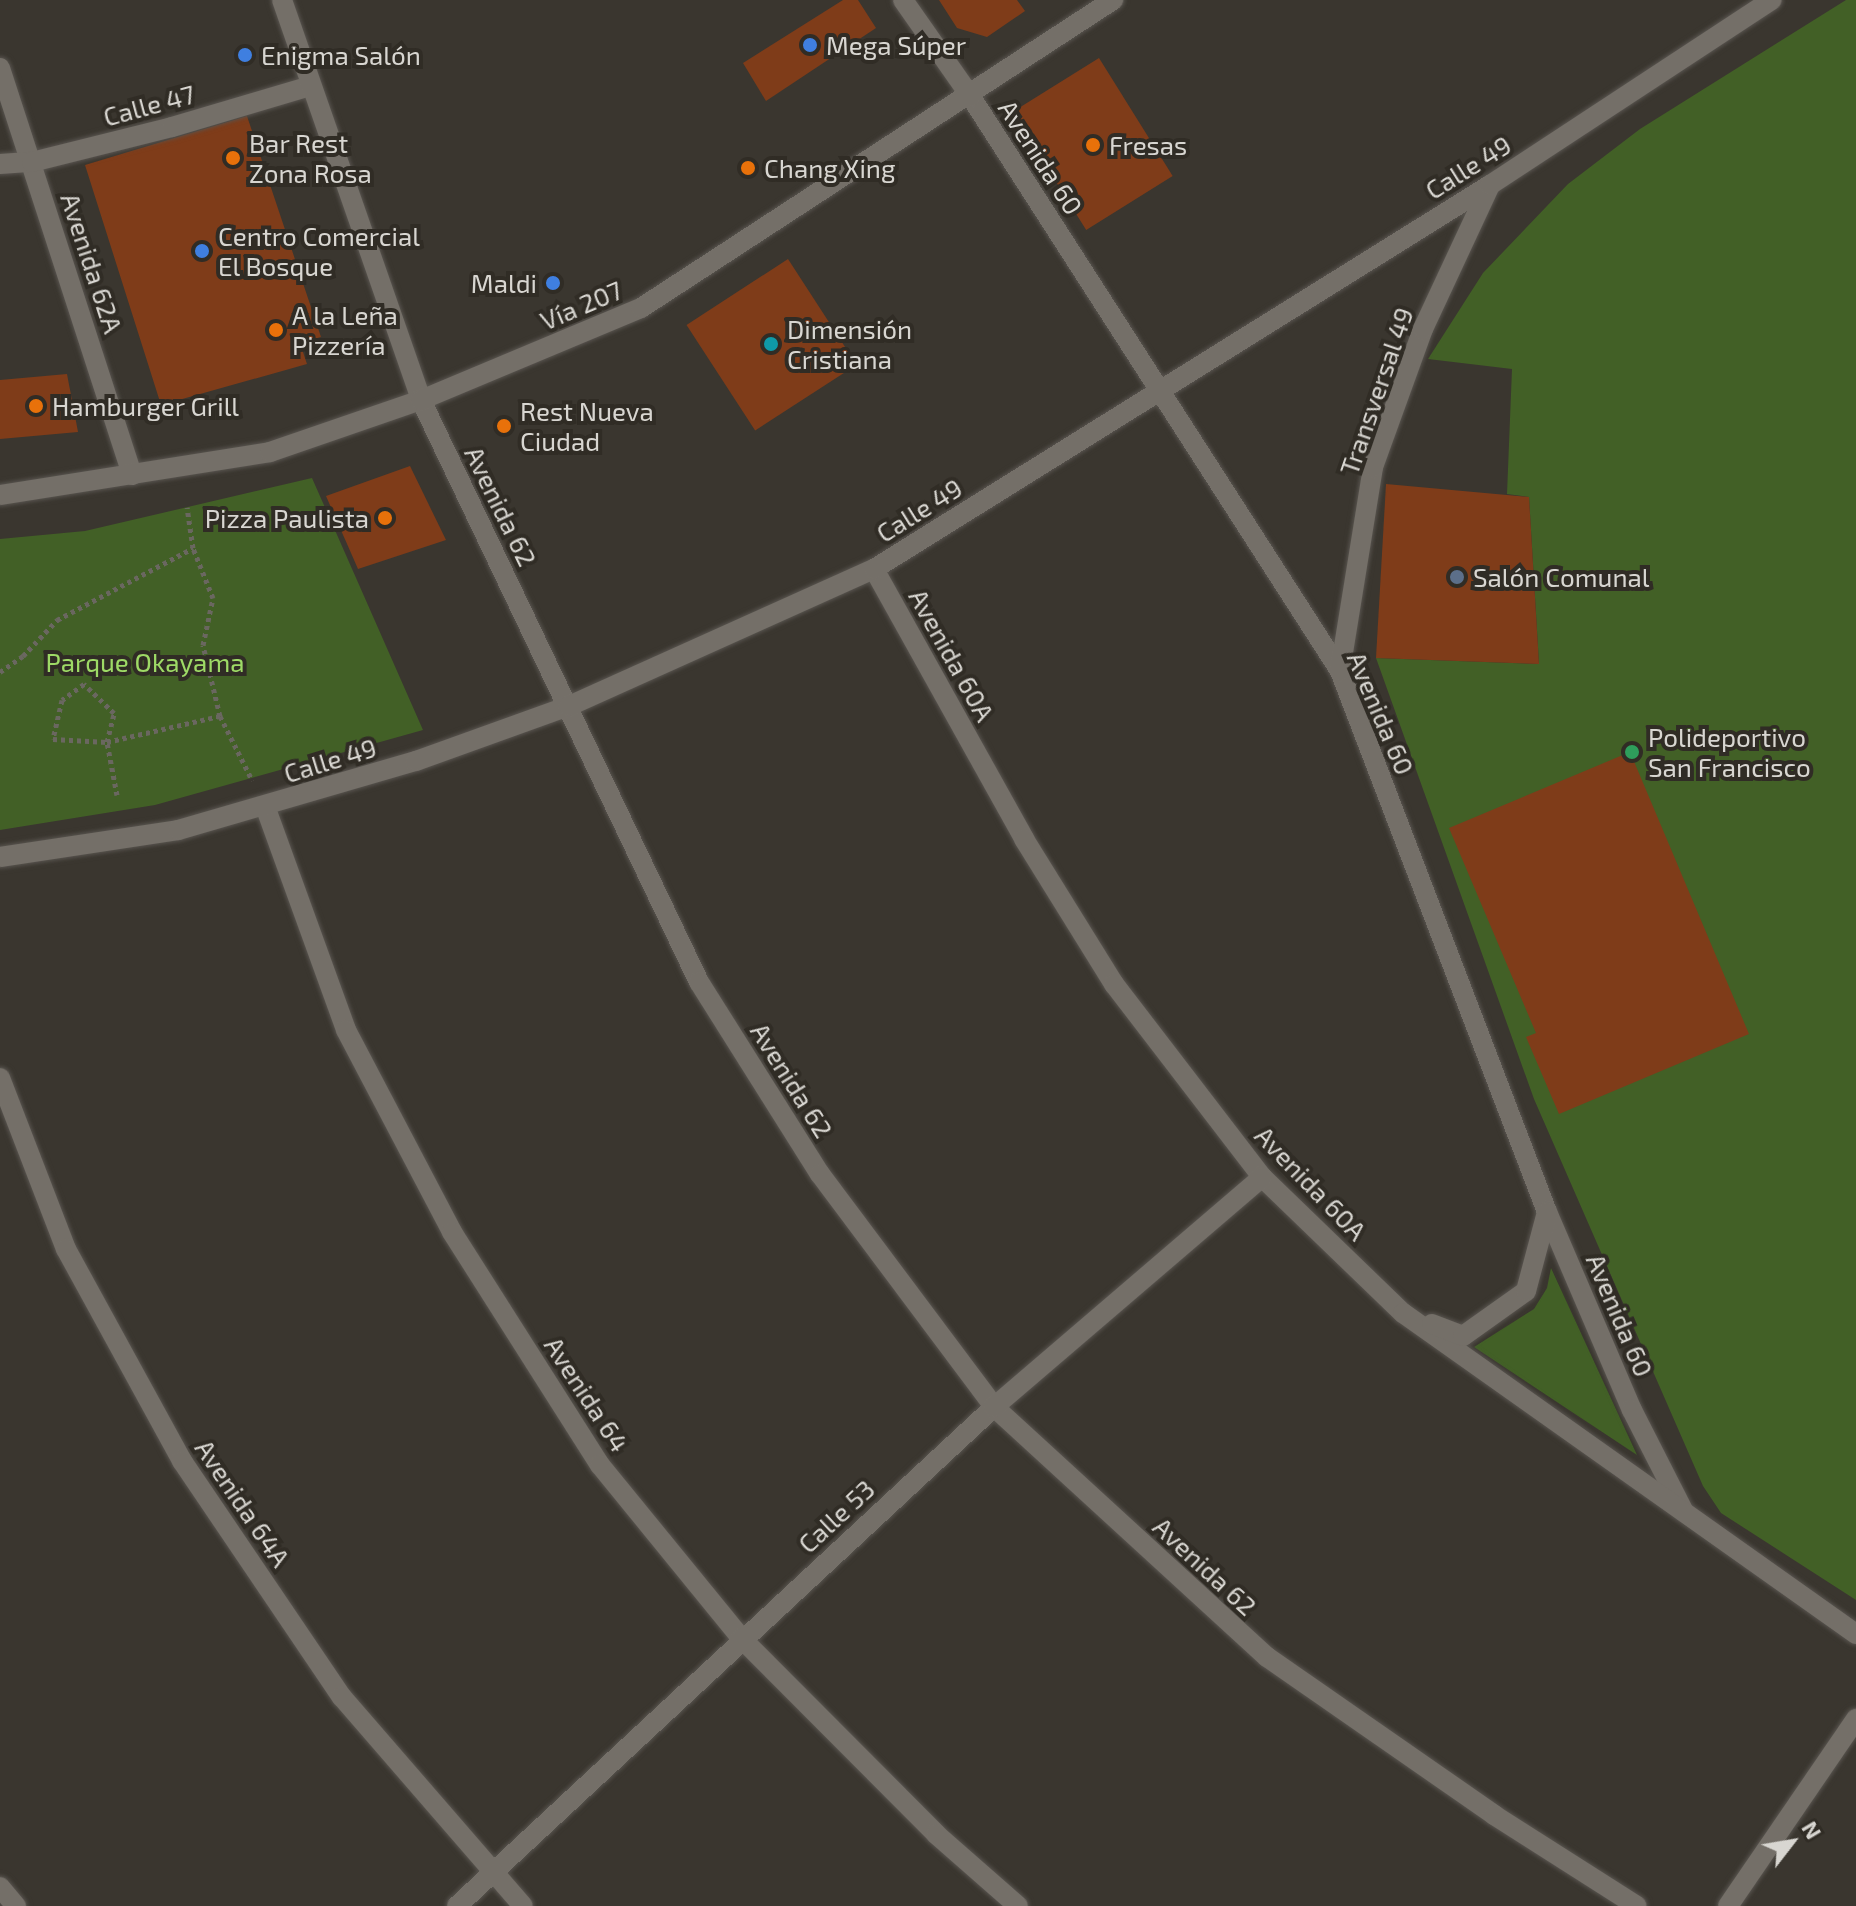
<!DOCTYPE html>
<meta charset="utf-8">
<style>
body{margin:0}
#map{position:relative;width:1856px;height:1906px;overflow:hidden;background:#3a362f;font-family:"Exo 2",sans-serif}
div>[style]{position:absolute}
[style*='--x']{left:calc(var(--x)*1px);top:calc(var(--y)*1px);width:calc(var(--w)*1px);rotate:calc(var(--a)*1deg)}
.green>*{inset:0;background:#426026}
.building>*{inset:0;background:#7f3c19;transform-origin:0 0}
.path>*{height:5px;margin-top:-2.5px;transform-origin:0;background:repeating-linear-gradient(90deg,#6a6760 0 4px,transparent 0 8px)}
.roads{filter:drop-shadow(0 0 2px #58544f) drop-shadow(0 0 2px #58544f)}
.minor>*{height:20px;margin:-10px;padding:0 10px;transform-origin:10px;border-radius:10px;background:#746f68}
.tertiary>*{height:20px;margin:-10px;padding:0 10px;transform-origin:10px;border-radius:10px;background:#746f68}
.secondary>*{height:20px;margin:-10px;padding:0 10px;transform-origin:10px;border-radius:10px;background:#746f68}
.dots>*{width:22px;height:22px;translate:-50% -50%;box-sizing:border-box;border:4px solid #302c25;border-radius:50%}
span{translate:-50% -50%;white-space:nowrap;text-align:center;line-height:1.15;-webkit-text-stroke:8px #302c25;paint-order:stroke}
.poi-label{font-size:26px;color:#d8d6d1}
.left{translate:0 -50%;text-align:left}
.right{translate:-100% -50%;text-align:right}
.street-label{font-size:26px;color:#d8d6d1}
.park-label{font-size:26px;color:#9eda66}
.north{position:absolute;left:1752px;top:1802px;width:80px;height:80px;-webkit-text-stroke:6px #302c25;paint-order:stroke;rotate:59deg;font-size:22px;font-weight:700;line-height:32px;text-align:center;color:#d8d6d1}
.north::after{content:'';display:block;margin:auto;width:28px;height:36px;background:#d8d6d1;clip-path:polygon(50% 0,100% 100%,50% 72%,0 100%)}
</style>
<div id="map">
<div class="green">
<div style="clip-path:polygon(1846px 0,1856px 0,1856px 1600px,1721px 1513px,1703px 1486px,1534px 1099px,1376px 658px,1539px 664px,1529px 497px,1507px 494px,1512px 369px,1428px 359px,1483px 273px,1568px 184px,1640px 129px)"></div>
<div style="clip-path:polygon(312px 478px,423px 730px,155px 805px,0 830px,0 539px,85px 531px)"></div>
<div style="clip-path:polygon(1551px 1268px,1637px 1455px,1474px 1347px,1534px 1309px,1547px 1288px)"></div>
</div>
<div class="building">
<div style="clip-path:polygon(843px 0,858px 0,876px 28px,766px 101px,743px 63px)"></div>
<div style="clip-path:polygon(939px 0,1017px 0,1025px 11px,987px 37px,957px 28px)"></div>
<div style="left:1099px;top:58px;width:139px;height:102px;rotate:58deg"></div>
<div style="clip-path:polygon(247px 116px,321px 337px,300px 343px,307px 364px,161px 405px,85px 165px)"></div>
<div style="left:788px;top:259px;width:126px;height:121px;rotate:57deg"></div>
<div style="clip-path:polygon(67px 374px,78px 432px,0 439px,0 380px)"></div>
<div style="clip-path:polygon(410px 466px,446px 540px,358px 569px,326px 496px)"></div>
<div style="clip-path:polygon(1386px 484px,1529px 497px,1539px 664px,1376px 658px)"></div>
<div style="clip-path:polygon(1630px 752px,1749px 1034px,1559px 1114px,1526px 1037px,1536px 1033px,1449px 828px)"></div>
</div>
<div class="path">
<div style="--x:0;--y:672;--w:28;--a:-35"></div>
<div style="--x:23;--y:656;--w:50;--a:-46.6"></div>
<div style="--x:57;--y:620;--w:154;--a:-27.9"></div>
<div style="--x:220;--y:716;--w:72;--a:63.4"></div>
<div style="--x:117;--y:795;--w:54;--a:-100.7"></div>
<div style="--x:107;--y:742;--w:30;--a:-76"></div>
<div style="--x:114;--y:713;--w:42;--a:-136"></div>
<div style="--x:84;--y:684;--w:27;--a:144"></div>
<div style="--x:62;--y:700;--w:40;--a:103"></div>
<div style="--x:53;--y:739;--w:54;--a:3.2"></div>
<div style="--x:107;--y:742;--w:116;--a:-13"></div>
<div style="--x:220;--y:716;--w:73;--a:-103.5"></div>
<div style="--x:203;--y:645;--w:48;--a:-78"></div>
<div style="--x:213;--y:598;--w:54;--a:-111.8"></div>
<div style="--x:193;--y:548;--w:41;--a:-98.3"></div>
</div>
<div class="roads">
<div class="minor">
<div style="--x:0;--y:68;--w:428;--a:72"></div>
<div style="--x:971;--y:97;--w:682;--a:57.26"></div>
<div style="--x:1340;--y:671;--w:579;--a:69.06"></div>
<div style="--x:1547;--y:1212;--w:215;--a:66.8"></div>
<div style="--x:1632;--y:1410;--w:114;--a:63"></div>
<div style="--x:0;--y:164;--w:32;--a:-4"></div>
<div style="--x:32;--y:162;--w:144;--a:-14"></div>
<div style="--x:172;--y:127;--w:144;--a:-16.5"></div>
<div style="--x:421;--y:400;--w:645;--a:64.47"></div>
<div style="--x:699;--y:982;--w:227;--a:57.8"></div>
<div style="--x:820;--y:1174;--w:291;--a:53.2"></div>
<div style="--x:994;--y:1407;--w:370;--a:42.5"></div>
<div style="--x:1267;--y:1657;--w:277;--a:34.8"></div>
<div style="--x:1494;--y:1815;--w:169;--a:32.5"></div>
<div style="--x:874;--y:569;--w:309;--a:60.9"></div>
<div style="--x:1024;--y:839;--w:171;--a:58.2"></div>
<div style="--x:1114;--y:984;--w:243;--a:52.5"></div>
<div style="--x:1262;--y:1177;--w:196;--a:44"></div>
<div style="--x:1403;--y:1313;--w:555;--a:35.32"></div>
<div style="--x:1340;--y:671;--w:207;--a:-80.8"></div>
<div style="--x:1373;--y:467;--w:147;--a:-70.1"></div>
<div style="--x:1423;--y:329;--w:159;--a:-65"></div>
<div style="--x:265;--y:806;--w:238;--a:70.1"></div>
<div style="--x:346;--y:1030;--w:228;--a:62.3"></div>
<div style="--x:452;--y:1232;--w:276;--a:57.6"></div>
<div style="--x:600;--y:1465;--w:225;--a:50.8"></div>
<div style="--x:742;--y:1639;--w:275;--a:45.1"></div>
<div style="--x:936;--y:1834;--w:109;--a:41.3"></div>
<div style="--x:0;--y:857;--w:180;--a:-8.6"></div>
<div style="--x:178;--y:830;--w:248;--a:-16.2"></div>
<div style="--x:416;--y:761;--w:163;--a:-19.8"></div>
<div style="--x:569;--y:706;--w:334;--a:-24.2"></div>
<div style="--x:874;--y:569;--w:726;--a:-31.94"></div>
<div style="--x:1490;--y:185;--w:337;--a:-33.3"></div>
<div style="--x:0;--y:1078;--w:183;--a:68.9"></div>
<div style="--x:66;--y:1249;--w:242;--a:61.3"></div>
<div style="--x:182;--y:1461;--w:285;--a:55.9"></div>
<div style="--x:342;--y:1697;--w:276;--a:49.1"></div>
<div style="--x:1432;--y:1324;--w:33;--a:21"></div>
<div style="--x:1463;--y:1336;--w:77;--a:-35.5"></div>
<div style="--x:1526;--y:1291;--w:82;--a:-75.1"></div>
<div style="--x:0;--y:1887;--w:25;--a:50"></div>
<div style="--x:457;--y:1906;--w:733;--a:-42.9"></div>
<div style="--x:994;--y:1407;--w:353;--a:-40.6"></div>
<div style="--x:1728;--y:1906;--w:227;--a:-55.6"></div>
</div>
<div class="tertiary">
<div style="--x:282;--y:0;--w:423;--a:70.8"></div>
<div style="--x:903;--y:0;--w:118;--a:55"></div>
</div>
<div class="secondary">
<div style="--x:0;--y:495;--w:273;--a:-9"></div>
<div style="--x:270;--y:452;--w:160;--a:-19"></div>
<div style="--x:421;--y:400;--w:238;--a:-22.7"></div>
<div style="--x:641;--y:308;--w:564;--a:-33.13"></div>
</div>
</div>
<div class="dots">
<div style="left:810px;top:45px;background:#3f7fe0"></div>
<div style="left:245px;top:55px;background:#3f7fe0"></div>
<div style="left:1093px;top:145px;background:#e8710a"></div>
<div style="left:233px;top:158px;background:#e8710a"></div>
<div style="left:748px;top:168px;background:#e8710a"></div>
<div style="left:202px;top:251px;background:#3f7fe0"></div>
<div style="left:553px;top:283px;background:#3f7fe0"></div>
<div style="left:276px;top:330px;background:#e8710a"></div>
<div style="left:771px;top:344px;background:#0f9aa8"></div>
<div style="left:36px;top:406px;background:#e8710a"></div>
<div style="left:504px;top:426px;background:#e8710a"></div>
<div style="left:385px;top:518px;background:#e8710a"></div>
<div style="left:1457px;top:577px;background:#5c6f8a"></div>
<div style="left:1632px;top:752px;background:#2e9e5b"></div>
</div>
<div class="poi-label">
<span class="left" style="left:826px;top:45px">Mega Súper</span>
<span class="left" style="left:261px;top:55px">Enigma Salón</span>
<span class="left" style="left:249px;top:158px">Bar Rest<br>Zona Rosa</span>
<span class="left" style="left:1109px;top:145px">Fresas</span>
<span class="left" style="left:764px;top:168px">Chang Xing</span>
<span class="left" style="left:218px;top:251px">Centro Comercial<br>El Bosque</span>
<span class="right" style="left:537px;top:283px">Maldi</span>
<span class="left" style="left:292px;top:330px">A la Leña<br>Pizzería</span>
<span class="left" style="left:787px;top:344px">Dimensión<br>Cristiana</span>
<span class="left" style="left:52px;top:406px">Hamburger Grill</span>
<span class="left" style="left:520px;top:426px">Rest Nueva<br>Ciudad</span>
<span class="right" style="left:369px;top:518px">Pizza Paulista</span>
<span class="left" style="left:1473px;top:577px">Salón Comunal</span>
<span class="left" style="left:1648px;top:752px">Polideportivo<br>San Francisco</span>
</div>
<div class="street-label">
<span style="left:149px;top:105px;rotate:-15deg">Calle 47</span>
<span style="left:1041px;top:157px;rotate:57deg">Avenida 60</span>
<span style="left:1468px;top:167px;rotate:-32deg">Calle 49</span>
<span style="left:92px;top:263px;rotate:72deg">Avenida 62A</span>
<span style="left:581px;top:305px;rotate:-23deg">Vía 207</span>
<span style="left:1376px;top:391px;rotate:-71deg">Transversal 49</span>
<span style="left:501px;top:506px;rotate:64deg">Avenida 62</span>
<span style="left:919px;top:510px;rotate:-32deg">Calle 49</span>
<span style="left:952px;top:655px;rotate:61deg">Avenida 60A</span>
<span style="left:1381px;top:713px;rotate:67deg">Avenida 60</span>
<span style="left:330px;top:760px;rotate:-17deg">Calle 49</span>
<span style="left:792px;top:1080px;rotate:58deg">Avenida 62</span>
<span style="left:1311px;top:1183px;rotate:46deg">Avenida 60A</span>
<span style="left:1620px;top:1315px;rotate:67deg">Avenida 60</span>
<span style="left:587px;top:1394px;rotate:57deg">Avenida 64</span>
<span style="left:243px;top:1503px;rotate:56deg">Avenida 64A</span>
<span style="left:836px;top:1516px;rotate:-43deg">Calle 53</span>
<span style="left:1205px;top:1566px;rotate:43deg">Avenida 62</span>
</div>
<div class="park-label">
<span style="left:145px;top:662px">Parque Okayama</span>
</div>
<div class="north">N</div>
</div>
